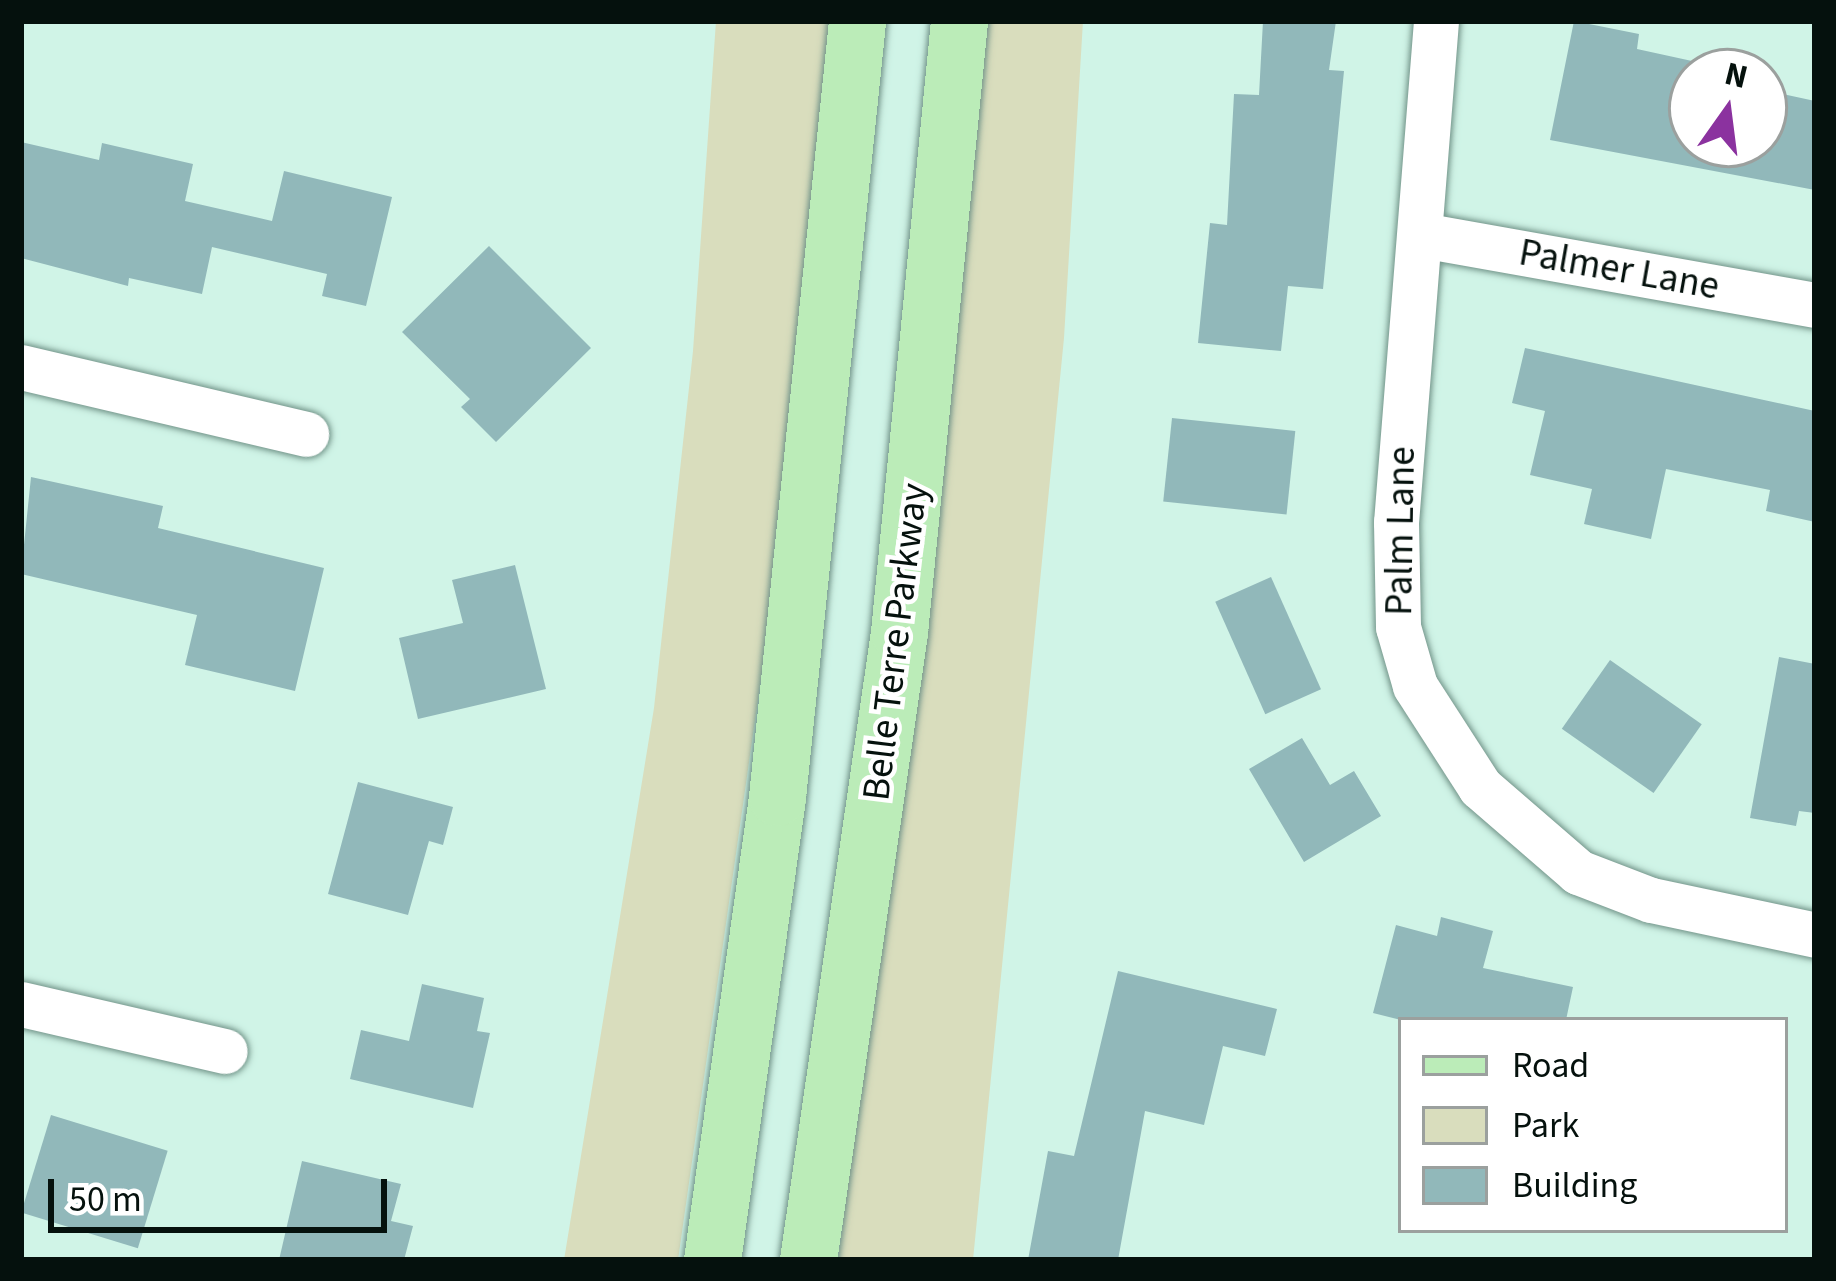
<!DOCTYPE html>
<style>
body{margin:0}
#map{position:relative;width:1836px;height:1281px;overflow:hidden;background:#d0f4e7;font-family:"Source Sans 3",sans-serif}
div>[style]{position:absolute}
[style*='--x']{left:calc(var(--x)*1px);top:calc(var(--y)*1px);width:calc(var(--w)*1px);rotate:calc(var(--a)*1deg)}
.green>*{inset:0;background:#d9ddbd}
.building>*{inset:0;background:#91b8ba;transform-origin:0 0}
.roads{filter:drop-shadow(0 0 3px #729489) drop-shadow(0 0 3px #729489)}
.minor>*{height:45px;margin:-22.5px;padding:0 22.5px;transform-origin:22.5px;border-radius:22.5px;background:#fff}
.major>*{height:57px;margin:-28.5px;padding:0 28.5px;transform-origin:28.5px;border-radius:28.5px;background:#bbecb8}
span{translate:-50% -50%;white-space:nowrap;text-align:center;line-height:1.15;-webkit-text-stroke:9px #fff;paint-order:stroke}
.street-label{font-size:39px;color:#05110d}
.frame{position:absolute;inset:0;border:24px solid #05110d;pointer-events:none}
.legend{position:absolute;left:1398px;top:1017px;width:390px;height:216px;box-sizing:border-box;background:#fff;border:3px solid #9ba09e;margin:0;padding:15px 21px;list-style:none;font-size:36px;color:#05110d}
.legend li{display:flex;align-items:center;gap:24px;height:60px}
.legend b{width:60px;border:3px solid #9ba09e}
.north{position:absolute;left:1668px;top:48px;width:120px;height:120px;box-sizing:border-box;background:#fff;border:3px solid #9ba09e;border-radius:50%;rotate:14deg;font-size:33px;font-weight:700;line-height:48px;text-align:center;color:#05110d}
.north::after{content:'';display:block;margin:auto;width:42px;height:54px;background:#8b329f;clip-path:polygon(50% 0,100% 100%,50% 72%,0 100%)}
.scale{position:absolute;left:48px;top:1179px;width:339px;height:54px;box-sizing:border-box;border:6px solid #05110d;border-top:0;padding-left:15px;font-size:36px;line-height:42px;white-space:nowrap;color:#05110d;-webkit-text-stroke:9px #fff;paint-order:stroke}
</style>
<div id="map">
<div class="green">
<div style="clip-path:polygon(716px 21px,831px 21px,779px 552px,678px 1260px,564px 1260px,654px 708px,693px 351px)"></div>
<div style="clip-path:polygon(983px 21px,1083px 21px,1064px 338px,973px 1260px,838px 1260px,951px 395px)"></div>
</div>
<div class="building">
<div style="clip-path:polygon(1263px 21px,1336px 21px,1329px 70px,1344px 71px,1323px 289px,1288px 286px,1281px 351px,1198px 343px,1210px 223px,1227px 225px,1234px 94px,1259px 95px)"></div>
<div style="clip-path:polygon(1574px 21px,1639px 34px,1637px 49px,1692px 61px,1692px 144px,1764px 144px,1764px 90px,1815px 101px,1815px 190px,1550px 140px)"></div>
<div style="clip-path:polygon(21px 142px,99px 160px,102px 143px,193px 164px,185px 201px,272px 221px,284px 171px,392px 197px,366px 306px,322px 296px,327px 274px,212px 247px,202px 294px,129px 278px,128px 286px,21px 258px)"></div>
<div style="clip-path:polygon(489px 246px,591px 348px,496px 442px,461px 407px,470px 399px,402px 332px)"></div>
<div style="clip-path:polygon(1525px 348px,1815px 411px,1815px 522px,1766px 511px,1770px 490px,1666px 469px,1651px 539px,1584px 524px,1592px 489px,1530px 475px,1545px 411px,1512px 403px)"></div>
<div style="left:1172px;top:418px;width:124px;height:84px;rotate:6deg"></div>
<div style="clip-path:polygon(31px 477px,163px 506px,158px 528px,324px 568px,295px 691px,185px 665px,197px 615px,21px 574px)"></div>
<div style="clip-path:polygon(515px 565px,546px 689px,418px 719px,399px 638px,463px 623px,452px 580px)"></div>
<div style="left:1271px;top:577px;width:123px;height:61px;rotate:66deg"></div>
<div style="clip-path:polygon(1779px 657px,1815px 664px,1815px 813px,1799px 811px,1796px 826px,1750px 818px)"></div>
<div style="left:1610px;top:660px;width:112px;height:84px;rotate:35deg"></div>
<div style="clip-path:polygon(1302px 738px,1330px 785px,1354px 771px,1381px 816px,1304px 862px,1249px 769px)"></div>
<div style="clip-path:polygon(358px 782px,453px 807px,443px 845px,429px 841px,408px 915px,328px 894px)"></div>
<div style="clip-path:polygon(1441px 917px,1493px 931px,1483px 968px,1573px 987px,1566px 1020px,1401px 1020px,1373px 1013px,1396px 925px,1437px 936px)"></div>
<div style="clip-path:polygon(1118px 971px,1277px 1009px,1265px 1056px,1223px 1046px,1204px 1125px,1145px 1111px,1118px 1260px,1028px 1260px,1048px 1151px,1074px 1156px)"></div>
<div style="clip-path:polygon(422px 984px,484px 998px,477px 1031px,490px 1033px,473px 1108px,350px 1079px,361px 1030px,409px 1041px)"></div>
<div style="left:51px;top:1115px;width:122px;height:102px;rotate:17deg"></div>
<div style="clip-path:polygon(302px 1161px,401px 1184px,391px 1221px,413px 1226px,404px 1260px,279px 1260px)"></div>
</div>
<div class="roads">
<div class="minor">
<div style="--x:1436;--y:21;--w:503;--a:94.56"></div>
<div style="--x:1396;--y:522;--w:105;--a:88.9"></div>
<div style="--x:1398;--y:627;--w:61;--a:73.9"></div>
<div style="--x:1415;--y:686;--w:120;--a:57.2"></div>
<div style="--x:1480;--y:787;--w:130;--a:40.9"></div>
<div style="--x:1578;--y:872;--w:78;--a:21"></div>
<div style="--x:1651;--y:900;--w:168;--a:12"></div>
<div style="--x:1422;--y:235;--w:399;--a:10.1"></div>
<div style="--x:21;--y:367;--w:293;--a:13.2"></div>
<div style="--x:21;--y:1004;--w:209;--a:13"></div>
</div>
<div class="major">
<div style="--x:712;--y:1260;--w:468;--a:-82"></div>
<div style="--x:777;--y:797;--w:780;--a:-84.11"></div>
<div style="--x:808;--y:1260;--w:635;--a:-81.75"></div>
<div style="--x:899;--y:632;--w:614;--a:-84.39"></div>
</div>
</div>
<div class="street-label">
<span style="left:1619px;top:270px;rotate:10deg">Palmer Lane</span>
<span style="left:1401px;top:531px;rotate:-89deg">Palm Lane</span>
<span style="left:896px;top:642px;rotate:-83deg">Belle Terre Parkway</span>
</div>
<div class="frame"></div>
<ul class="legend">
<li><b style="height:15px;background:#bbecb8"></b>Road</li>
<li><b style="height:33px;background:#d9ddbd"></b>Park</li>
<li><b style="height:33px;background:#91b8ba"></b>Building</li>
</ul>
<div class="north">N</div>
<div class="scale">50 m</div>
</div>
